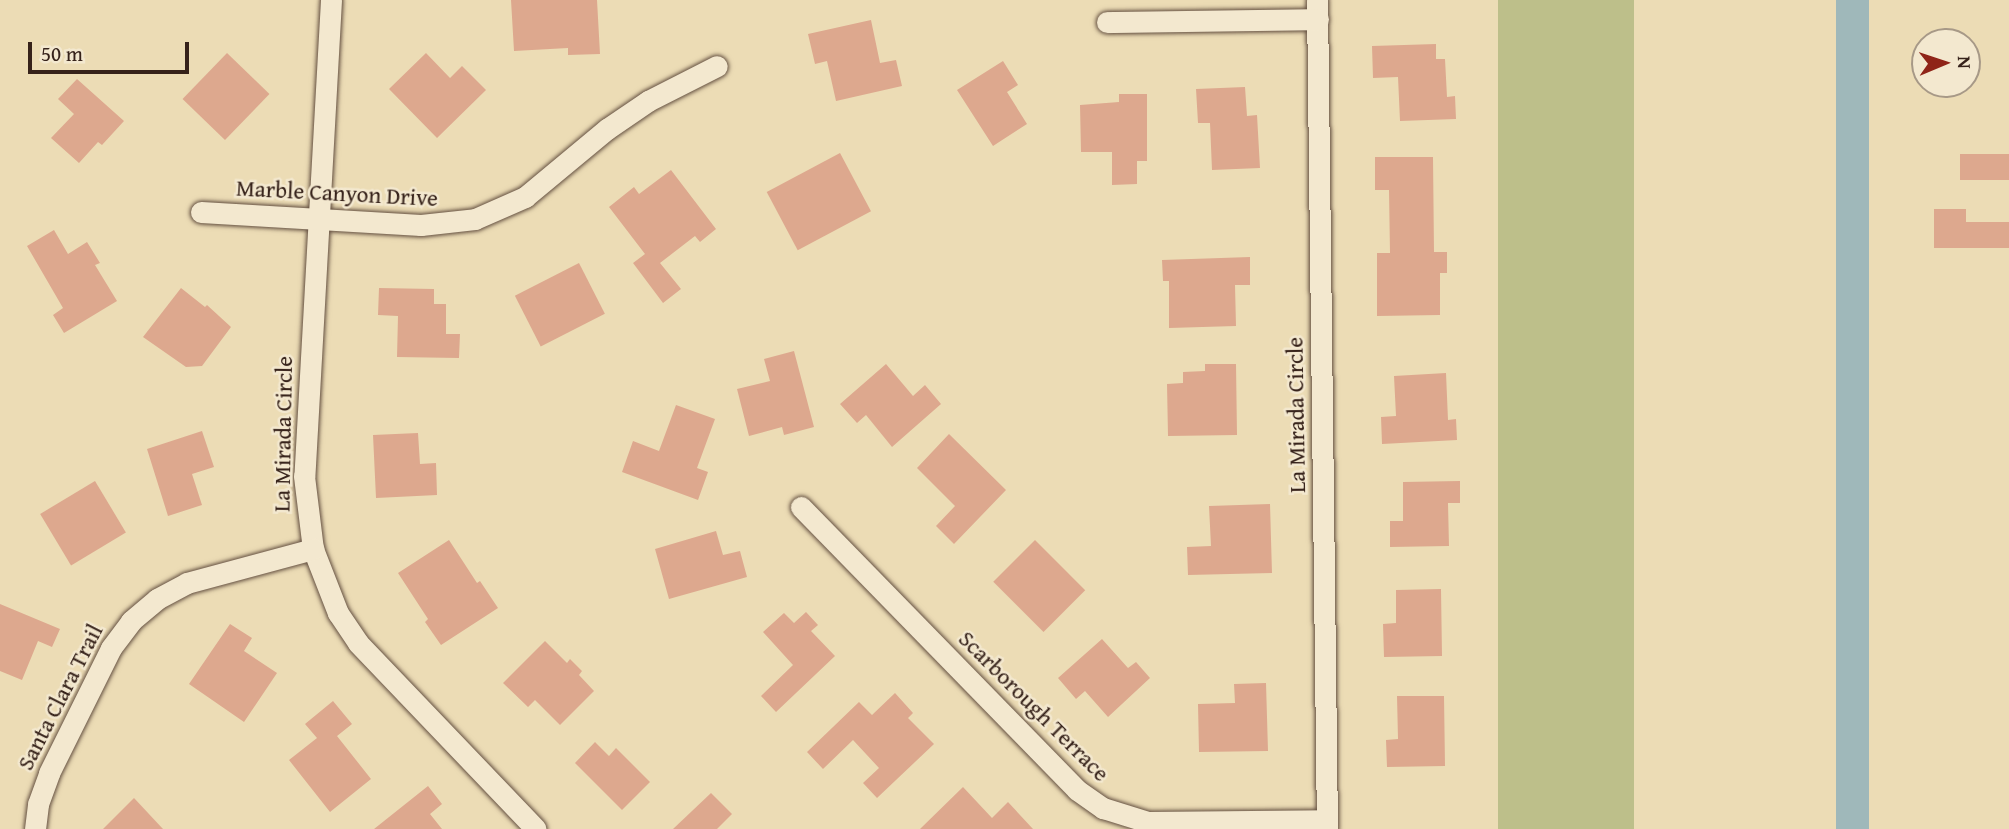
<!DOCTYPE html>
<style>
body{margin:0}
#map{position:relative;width:2009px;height:829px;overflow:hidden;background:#ecdcb5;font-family:"Gentium Book Plus",serif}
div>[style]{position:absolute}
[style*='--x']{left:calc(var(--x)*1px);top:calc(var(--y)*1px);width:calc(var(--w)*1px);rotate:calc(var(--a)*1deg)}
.green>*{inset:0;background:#bdbf8a;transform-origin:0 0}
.water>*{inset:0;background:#9fb8ba;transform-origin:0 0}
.building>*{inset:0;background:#dda88e;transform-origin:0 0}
.roads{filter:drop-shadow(0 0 2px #645041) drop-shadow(0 0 2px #645041)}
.minor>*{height:21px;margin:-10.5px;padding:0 10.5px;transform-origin:10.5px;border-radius:10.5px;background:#f3e8cf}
span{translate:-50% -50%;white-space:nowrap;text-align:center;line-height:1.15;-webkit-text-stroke:5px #f3e8cf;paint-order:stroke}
.street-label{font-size:23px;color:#36221a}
.north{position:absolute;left:1911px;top:28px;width:70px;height:70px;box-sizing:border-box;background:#f3e8cf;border:2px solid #a79987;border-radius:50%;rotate:88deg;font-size:19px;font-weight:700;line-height:28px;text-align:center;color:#36221a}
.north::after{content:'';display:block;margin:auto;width:24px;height:32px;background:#8f2418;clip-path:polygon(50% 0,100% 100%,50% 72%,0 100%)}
.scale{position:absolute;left:28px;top:42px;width:161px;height:32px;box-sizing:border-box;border:4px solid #36221a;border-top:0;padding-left:9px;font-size:21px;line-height:24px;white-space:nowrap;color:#36221a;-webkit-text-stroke:5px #f3e8cf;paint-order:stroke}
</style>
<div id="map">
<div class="green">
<div style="left:1498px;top:0;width:136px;height:829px"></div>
</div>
<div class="water">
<div style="left:1836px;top:0;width:33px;height:829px"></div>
</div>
<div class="building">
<div style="clip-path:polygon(511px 0,597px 0,600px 54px,568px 55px,568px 48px,514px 51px)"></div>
<div style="clip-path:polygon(871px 20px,880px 63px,896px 60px,902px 86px,836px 101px,827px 61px,815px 64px,808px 34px)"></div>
<div style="clip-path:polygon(1436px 44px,1436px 59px,1445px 59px,1447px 97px,1455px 96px,1456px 119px,1400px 121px,1398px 77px,1373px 78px,1372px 46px)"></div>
<div style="left:227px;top:53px;width:59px;height:64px;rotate:44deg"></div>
<div style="clip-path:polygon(426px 53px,450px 78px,462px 66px,486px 90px,437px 138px,389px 89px)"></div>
<div style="clip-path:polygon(1003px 61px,1018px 85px,1007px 92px,1027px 124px,993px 146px,957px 90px)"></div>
<div style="clip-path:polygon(77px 79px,124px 121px,102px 145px,98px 142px,79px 163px,51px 138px,74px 114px,58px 99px)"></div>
<div style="clip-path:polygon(1245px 87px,1247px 116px,1257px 115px,1260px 168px,1212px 170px,1210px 123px,1198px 123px,1196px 89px)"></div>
<div style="clip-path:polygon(1119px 94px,1147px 94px,1147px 161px,1137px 161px,1137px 184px,1112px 185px,1112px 152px,1081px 152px,1080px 105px,1119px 102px)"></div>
<div style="left:840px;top:153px;width:66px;height:83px;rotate:62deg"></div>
<div style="left:2009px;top:154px;width:26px;height:49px;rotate:90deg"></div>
<div style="clip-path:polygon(1375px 157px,1433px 157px,1434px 252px,1447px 252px,1447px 273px,1440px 273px,1440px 315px,1377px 316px,1377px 253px,1390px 253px,1389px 190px,1375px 190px)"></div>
<div style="clip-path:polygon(671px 170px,716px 229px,700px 242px,695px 236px,660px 263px,681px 289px,663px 303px,633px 263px,645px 254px,609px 207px,634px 187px,639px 194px)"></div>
<div style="clip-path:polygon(1934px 209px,1966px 209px,1966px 222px,2009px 222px,2009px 248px,1934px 248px)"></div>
<div style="clip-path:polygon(54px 230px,68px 254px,87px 242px,100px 263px,95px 265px,117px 301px,64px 333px,53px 315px,63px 308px,27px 246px)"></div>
<div style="clip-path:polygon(1250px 257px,1250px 285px,1235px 285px,1236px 326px,1169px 328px,1169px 281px,1163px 281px,1162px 260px)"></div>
<div style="left:579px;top:263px;width:57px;height:72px;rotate:63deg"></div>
<div style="clip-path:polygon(181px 288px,205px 307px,207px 305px,231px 327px,202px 366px,186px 367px,143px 337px)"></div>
<div style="clip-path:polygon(379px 288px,434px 289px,434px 304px,446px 304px,446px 334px,460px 334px,459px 358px,397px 357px,398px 316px,378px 315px)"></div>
<div style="clip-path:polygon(794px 351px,814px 427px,784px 435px,782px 427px,749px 436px,737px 389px,770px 381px,764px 359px)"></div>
<div style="clip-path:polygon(886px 364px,913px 396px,925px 385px,941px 404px,892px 447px,866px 415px,857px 423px,840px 404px)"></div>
<div style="clip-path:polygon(1205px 364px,1236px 364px,1237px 435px,1168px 436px,1167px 384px,1183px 383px,1183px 372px,1205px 371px)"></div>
<div style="clip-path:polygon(1446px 373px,1448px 420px,1456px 419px,1457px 440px,1382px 444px,1381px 417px,1396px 416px,1394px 376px)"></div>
<div style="clip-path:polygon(676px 405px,715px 419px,697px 468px,708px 472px,698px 500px,622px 472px,633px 441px,659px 451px)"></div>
<div style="clip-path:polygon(202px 431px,214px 467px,192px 474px,202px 505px,168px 516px,147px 449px)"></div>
<div style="clip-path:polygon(418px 433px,420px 464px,436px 463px,437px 495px,376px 498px,373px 435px)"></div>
<div style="clip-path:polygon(949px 434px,1006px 490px,954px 544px,936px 526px,955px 506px,917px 468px)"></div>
<div style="left:95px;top:481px;width:60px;height:64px;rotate:59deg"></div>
<div style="clip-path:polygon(1460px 481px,1460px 503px,1448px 503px,1449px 546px,1390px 547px,1390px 521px,1403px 521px,1403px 482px)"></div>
<div style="clip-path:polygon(1270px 504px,1272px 573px,1188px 575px,1187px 547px,1211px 546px,1209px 506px)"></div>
<div style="clip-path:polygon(716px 531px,723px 555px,740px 551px,747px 577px,669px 599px,655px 549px)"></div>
<div style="clip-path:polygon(449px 540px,477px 583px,480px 581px,498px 608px,441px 645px,425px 622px,428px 619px,398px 573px)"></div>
<div style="left:1035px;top:540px;width:71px;height:59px;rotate:45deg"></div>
<div style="clip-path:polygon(1441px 589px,1442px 656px,1384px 657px,1383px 624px,1396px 623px,1396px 590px)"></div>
<div style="clip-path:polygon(0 604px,60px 629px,52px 647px,38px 641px,22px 680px,0 671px)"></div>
<div style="clip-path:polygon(806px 612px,818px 625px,811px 631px,835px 656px,776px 712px,761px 696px,793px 665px,763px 632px,784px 613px,794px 623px)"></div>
<div style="clip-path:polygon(230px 624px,252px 638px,244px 651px,277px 673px,244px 722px,189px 684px)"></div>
<div style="clip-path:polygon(1102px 639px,1128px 668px,1136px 662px,1150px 678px,1108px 717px,1085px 691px,1076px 699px,1058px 678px)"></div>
<div style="clip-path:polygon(545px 641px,567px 663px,570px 659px,582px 671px,579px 675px,594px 691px,560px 725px,535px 700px,528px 707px,503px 683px)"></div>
<div style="clip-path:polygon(1266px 683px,1268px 751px,1199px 752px,1198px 704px,1235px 703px,1234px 684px)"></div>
<div style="clip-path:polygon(895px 693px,913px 713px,908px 718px,934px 744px,877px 798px,863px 783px,879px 768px,853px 740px,823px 769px,807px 752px,859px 702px,872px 715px)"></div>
<div style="clip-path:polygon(1397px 696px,1444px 696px,1445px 766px,1387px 767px,1386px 740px,1398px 739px)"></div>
<div style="clip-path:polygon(333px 701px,352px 724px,337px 736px,371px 779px,330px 812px,289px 760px,317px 738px,305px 724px)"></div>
<div style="clip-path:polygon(595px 742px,609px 756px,616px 748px,650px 782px,622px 810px,575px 763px)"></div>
<div style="clip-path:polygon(428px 786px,442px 804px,430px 814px,442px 829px,374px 829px)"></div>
<div style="clip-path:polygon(963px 787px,992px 818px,1008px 802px,1033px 829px,920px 829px)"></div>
<div style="clip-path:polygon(711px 793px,732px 814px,717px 829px,673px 829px)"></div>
<div style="clip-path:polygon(134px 798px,163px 829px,103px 829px)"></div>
</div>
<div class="roads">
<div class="minor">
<div style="--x:331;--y:0;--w:477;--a:93.2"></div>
<div style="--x:304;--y:476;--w:74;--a:83"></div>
<div style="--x:313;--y:549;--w:69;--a:68.7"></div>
<div style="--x:338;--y:613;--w:36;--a:56"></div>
<div style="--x:358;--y:643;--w:257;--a:46.3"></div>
<div style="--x:1317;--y:0;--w:829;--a:89.31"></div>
<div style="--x:1107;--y:22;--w:211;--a:-0.8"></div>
<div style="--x:201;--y:212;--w:220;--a:3.4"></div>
<div style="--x:421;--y:225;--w:54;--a:-6.3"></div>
<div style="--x:475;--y:219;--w:55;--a:-23.7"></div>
<div style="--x:525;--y:197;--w:107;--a:-39.7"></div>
<div style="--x:607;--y:129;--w:50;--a:-34.3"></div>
<div style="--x:648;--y:101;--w:77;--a:-26.9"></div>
<div style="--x:801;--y:507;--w:395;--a:45.7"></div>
<div style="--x:1077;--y:790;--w:32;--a:35"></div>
<div style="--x:1103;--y:808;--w:47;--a:17.3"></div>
<div style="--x:1148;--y:822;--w:179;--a:-0.6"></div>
<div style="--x:35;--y:829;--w:25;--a:-83"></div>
<div style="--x:38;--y:804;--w:33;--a:-70"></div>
<div style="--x:49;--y:773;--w:140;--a:-63.6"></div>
<div style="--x:111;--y:648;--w:34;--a:-53"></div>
<div style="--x:131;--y:621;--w:34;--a:-40"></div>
<div style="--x:157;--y:599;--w:34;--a:-28"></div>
<div style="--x:187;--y:583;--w:131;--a:-15.1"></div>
</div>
</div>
<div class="street-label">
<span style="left:337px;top:193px;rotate:3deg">Marble Canyon Drive</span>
<span style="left:1296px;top:415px;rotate:-91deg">La Mirada Circle</span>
<span style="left:283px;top:434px;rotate:-89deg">La Mirada Circle</span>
<span style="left:60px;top:697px;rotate:-63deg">Santa Clara Trail</span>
<span style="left:1034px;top:706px;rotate:45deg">Scarborough Terrace</span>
</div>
<div class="north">N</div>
<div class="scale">50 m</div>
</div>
